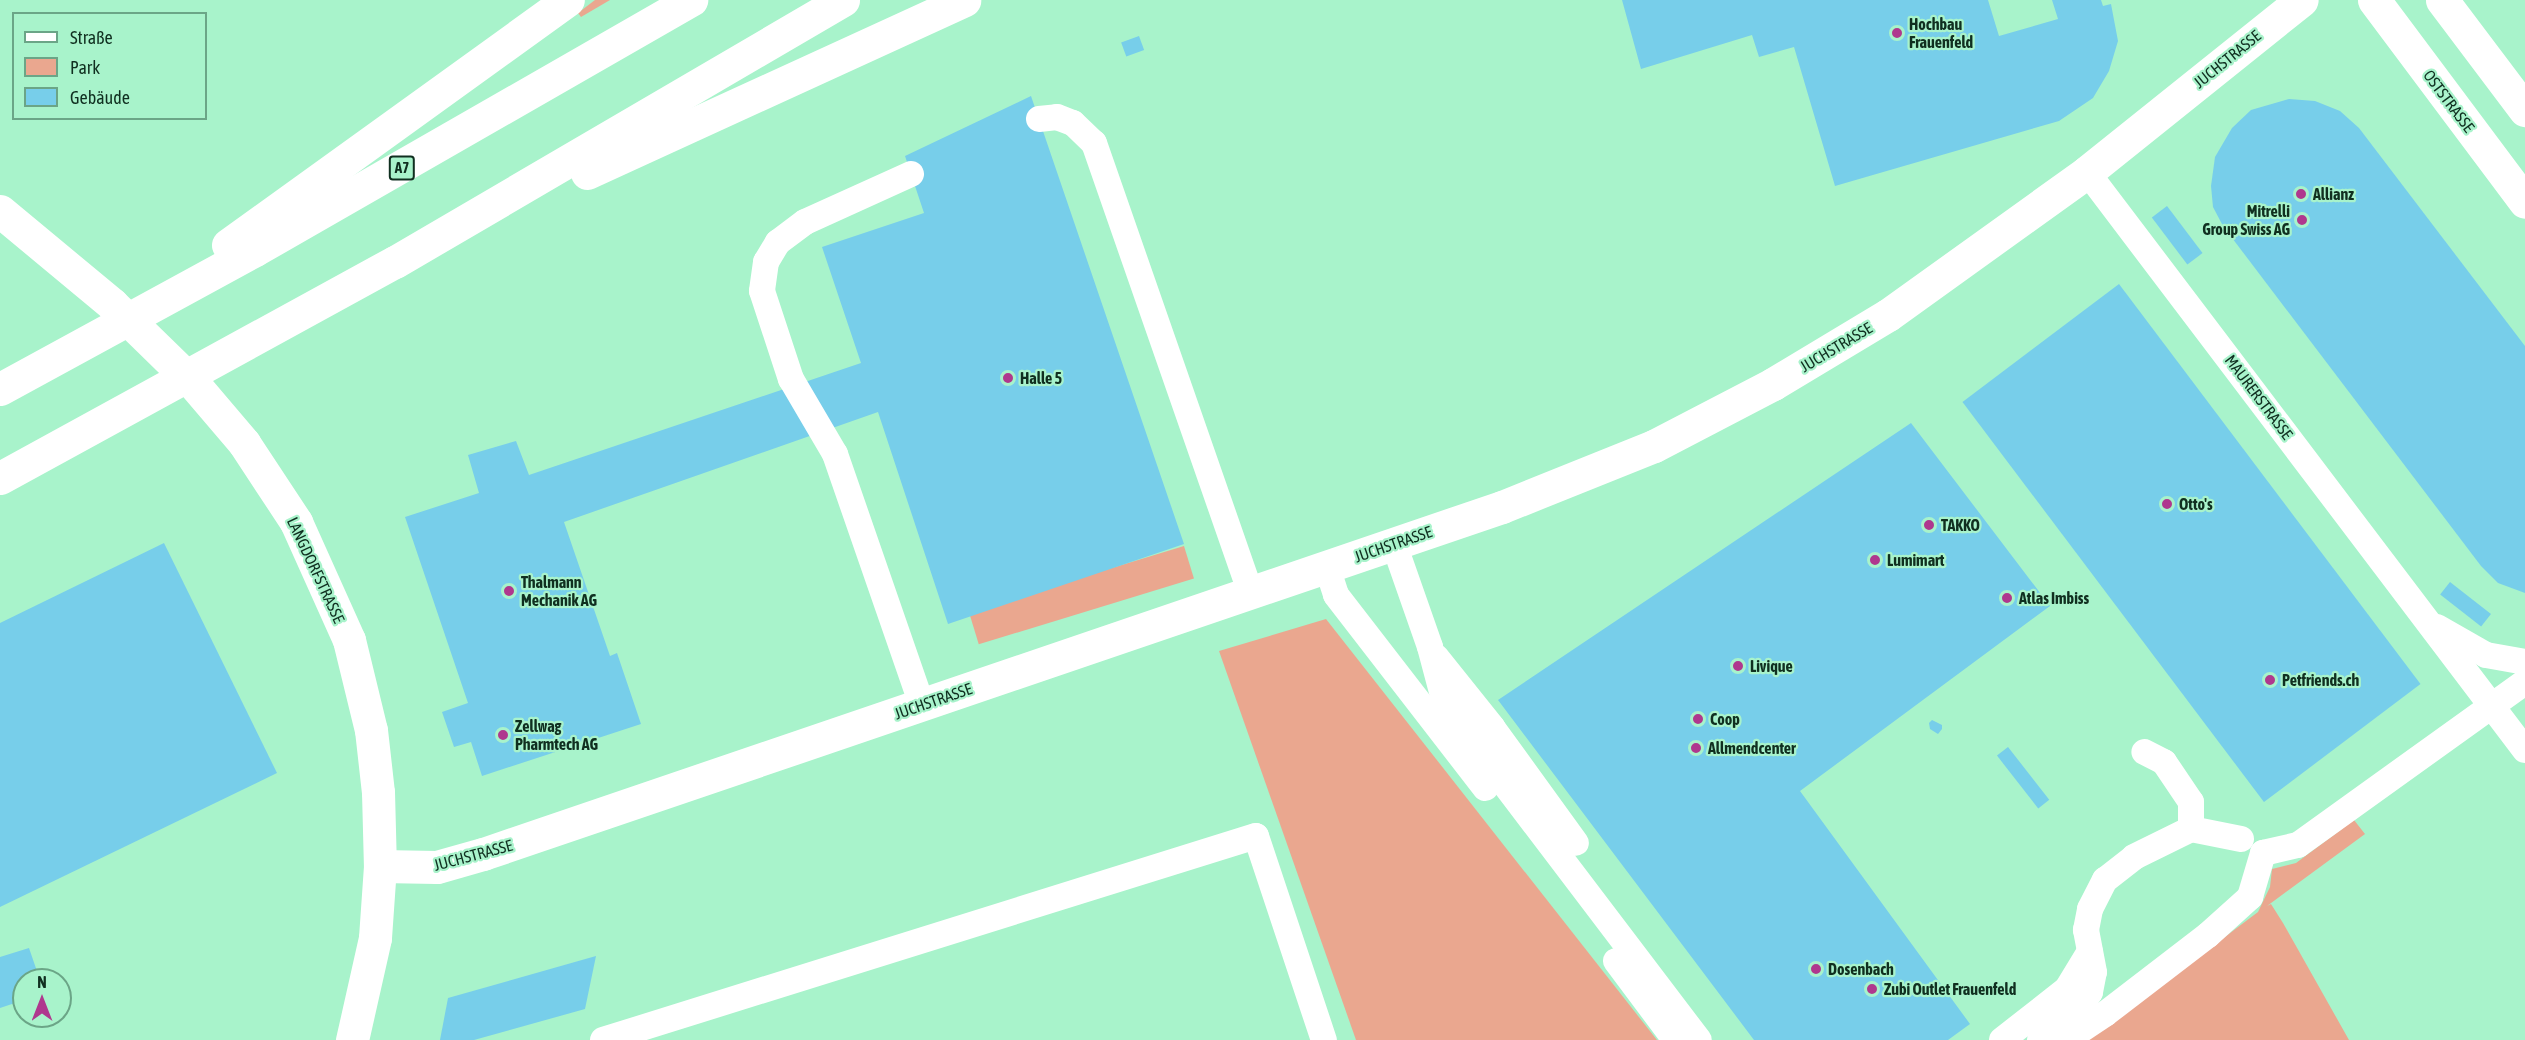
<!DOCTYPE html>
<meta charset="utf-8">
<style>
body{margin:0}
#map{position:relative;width:2525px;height:1040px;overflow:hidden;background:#a8f3cb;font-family:"Asap Condensed",sans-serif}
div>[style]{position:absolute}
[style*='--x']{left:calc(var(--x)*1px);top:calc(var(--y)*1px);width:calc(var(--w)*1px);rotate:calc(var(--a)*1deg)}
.green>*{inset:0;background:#eaa78f;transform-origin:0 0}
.building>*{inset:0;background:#77ceea;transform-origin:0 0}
.lane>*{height:26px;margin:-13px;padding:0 13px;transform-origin:13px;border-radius:13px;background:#fff}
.street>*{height:33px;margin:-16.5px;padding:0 16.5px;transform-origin:16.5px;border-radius:16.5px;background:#fff}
.secondary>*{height:33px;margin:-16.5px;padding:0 16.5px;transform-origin:16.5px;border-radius:16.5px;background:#fff}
.highway>*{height:33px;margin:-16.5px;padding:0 16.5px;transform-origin:16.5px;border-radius:16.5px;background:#fff}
.dots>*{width:16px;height:16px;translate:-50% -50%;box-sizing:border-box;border:3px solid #a8f3cb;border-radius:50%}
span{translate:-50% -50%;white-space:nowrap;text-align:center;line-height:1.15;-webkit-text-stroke:4.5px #a8f3cb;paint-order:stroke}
.shield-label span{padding:2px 4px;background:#a8f3cb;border:2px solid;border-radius:4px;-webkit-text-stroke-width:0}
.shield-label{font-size:15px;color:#102f20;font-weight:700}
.poi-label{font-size:16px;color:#102f20;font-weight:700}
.left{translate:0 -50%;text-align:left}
.right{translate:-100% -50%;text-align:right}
.street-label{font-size:16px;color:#102f20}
.legend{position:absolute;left:12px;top:12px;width:195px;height:108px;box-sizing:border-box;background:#a8f3cb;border:2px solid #6ba587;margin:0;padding:8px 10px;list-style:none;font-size:18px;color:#102f20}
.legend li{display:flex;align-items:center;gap:12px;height:30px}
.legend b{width:30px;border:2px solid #6ba587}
.north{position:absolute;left:12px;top:968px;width:60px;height:60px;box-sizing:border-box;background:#a8f3cb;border:2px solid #6ba587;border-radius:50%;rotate:0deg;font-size:16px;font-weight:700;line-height:24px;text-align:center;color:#102f20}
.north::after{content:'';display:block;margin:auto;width:21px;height:27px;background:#af388e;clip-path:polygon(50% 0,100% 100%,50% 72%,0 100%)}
</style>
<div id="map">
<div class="green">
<div style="clip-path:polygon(595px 0,610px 0,581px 17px,578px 13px)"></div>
<div style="left:1184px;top:546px;width:34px;height:225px;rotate:73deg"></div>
<div style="clip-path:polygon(1326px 619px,1657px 1040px,1356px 1040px,1219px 651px)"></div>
<div style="clip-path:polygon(2354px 820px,2365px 834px,2267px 906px,2271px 904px,2283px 923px,2349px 1040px,2088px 1040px,2258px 912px,2270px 887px,2272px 869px,2296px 863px)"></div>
</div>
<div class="building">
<div style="clip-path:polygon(1622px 0,1988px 0,1999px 36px,2058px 19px,2052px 0,2101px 0,2103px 6px,2111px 4px,2118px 41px,2109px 71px,2093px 98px,2059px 121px,1835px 186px,1794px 47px,1759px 57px,1752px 35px,1641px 69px)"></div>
<div style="left:1139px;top:36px;width:15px;height:19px;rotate:70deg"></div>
<div style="clip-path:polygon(1031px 96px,1184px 544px,948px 624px,878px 412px,564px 522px,610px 656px,617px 653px,641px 724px,482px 776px,471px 742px,454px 747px,442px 712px,468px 703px,405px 517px,479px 493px,468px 455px,516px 441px,529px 475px,861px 363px,822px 247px,924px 213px,905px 156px)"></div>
<div style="clip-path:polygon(2289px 99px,2315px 101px,2340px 111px,2359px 128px,2525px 346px,2525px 593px,2498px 583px,2481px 566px,2223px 226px,2213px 207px,2211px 186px,2215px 157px,2232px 128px,2251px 110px)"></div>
<div style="left:2167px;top:206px;width:59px;height:19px;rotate:53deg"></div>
<div style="left:2119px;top:284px;width:501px;height:196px;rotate:53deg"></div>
<div style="clip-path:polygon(1911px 423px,2050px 606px,1800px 791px,1970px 1024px,1948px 1040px,1754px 1040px,1498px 700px)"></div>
<div style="clip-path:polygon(164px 543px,277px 773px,0 907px,0 623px)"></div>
<div style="left:2450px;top:582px;width:52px;height:16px;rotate:38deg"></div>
<div style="clip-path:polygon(1932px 720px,1942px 725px,1942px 729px,1938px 734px,1930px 729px,1929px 723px)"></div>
<div style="left:2008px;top:747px;width:67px;height:14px;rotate:52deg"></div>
<div style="clip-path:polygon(29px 948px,40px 980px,24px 980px,24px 1000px,0 1008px,0 957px)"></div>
<div style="clip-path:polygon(596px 956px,585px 1009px,474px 1040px,440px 1040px,448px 998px)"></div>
</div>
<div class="lane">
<div style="--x:1039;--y:119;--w:18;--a:-6"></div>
<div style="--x:1057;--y:117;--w:17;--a:21"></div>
<div style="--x:1073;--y:123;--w:29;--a:44"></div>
<div style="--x:1094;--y:143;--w:477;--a:70.8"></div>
<div style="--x:2087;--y:172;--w:725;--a:52.85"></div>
<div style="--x:911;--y:174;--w:116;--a:155.6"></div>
<div style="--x:805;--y:222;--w:34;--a:143"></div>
<div style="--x:778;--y:242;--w:23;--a:121"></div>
<div style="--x:766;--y:262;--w:29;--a:98"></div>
<div style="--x:762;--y:291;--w:93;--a:71.8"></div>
<div style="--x:791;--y:379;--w:87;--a:59.6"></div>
<div style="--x:835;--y:454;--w:266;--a:70.9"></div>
<div style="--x:1394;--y:544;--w:109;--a:70.7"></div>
<div style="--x:1430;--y:647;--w:62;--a:75.1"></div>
<div style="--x:1446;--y:707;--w:418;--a:52.8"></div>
<div style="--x:1327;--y:567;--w:29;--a:72"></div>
<div style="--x:1336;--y:595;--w:244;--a:52.3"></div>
<div style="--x:2437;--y:627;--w:56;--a:29.7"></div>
<div style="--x:2486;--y:655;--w:40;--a:10"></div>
<div style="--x:1436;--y:657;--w:90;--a:51.3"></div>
<div style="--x:1492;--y:727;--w:143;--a:54.1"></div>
<div style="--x:2191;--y:829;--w:51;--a:11.3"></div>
<div style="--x:1616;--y:961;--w:99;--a:53.2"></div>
<div style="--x:603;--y:1040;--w:684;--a:-17.35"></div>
<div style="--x:1256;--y:836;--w:215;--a:71.6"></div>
<div style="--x:2002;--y:1040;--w:83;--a:-38.1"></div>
<div style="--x:2067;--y:989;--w:44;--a:-58.8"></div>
<div style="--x:2040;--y:1040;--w:52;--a:-40.4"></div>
<div style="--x:2080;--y:1006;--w:17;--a:-54"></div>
<div style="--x:2090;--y:992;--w:20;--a:-79"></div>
<div style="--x:2094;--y:972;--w:43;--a:-100.8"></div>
<div style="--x:2086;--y:930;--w:21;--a:-79"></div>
<div style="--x:2090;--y:909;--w:33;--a:-63"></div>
<div style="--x:2105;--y:880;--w:37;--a:-38"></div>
<div style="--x:2134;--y:857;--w:64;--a:-26.2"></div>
<div style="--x:2191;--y:829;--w:27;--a:-90"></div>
<div style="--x:2191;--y:802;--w:48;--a:-124"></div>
<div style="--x:2164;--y:762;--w:22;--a:-153"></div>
<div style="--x:2066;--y:1040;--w:47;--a:-33.7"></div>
<div style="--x:2105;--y:1014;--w:130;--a:-37.5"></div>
<div style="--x:2208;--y:935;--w:57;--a:-42.1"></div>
<div style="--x:2250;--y:897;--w:46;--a:-73.5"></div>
<div style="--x:2263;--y:853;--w:36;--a:-13"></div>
<div style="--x:2298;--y:845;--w:279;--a:-35.7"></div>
</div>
<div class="street">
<div style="--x:380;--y:866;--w:57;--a:1"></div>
<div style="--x:437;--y:867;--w:48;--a:-15.8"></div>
<div style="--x:483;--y:854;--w:1076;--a:-18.81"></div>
<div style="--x:1502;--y:507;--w:164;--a:-21.9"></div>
<div style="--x:1654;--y:446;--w:134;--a:-27.5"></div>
<div style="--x:1773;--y:384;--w:134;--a:-31"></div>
<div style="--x:1888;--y:315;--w:245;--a:-35.7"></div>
<div style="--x:2087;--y:172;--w:275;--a:-38.7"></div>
</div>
<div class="secondary">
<div style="--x:2374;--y:0;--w:252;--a:53.2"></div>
<div style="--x:2442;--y:0;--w:138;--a:53"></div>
<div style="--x:0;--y:211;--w:146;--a:39.7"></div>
<div style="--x:112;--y:304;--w:113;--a:44.3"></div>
<div style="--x:193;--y:383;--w:79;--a:49.6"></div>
<div style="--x:244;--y:443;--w:95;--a:56.6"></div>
<div style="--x:296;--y:522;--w:129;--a:65.8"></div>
<div style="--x:349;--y:640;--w:93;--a:76.3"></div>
<div style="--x:371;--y:730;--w:62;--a:83.6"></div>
<div style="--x:378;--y:792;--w:74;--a:88.5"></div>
<div style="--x:380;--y:866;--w:72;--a:94"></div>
<div style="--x:375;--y:938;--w:105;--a:102.7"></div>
</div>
<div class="highway">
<div style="--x:587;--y:173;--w:415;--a:-24.6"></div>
<div style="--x:228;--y:245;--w:419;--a:-35.8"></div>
<div style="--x:0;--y:389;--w:290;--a:-28.6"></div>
<div style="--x:255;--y:250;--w:503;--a:-29.83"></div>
<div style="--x:0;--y:478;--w:450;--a:-28.7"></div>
<div style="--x:395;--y:262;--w:519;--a:-30.32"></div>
</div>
<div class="dots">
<div style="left:1897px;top:33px;background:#af388e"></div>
<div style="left:2301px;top:194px;background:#af388e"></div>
<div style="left:2302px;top:220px;background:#af388e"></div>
<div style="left:1008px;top:378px;background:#af388e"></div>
<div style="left:2167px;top:504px;background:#af388e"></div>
<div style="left:1929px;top:525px;background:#af388e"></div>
<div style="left:1875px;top:560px;background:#af388e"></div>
<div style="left:509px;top:591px;background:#af388e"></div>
<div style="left:2007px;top:598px;background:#af388e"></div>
<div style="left:1738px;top:666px;background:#af388e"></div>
<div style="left:2270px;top:680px;background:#af388e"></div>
<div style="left:1698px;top:719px;background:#af388e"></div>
<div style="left:503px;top:735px;background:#af388e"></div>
<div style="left:1696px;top:748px;background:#af388e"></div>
<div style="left:1816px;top:969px;background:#af388e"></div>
<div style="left:1872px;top:989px;background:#af388e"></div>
</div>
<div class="shield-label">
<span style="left:402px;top:168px">A7</span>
</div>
<div class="poi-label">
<span class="left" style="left:1909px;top:33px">Hochbau<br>Frauenfeld</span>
<span class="left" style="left:2313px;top:194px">Allianz</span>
<span class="right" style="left:2290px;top:220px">Mitrelli<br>Group Swiss AG</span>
<span class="left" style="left:1020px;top:378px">Halle 5</span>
<span class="left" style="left:2179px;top:504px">Otto's</span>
<span class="left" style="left:1941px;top:525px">TAKKO</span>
<span class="left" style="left:1887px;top:560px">Lumimart</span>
<span class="left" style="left:521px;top:591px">Thalmann<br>Mechanik AG</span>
<span class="left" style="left:2019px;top:598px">Atlas Imbiss</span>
<span class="left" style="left:1750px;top:666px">Livique</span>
<span class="left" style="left:2282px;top:680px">Petfriends.ch</span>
<span class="left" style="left:1710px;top:719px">Coop</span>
<span class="left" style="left:515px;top:735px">Zellwag<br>Pharmtech AG</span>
<span class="left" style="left:1708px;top:748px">Allmendcenter</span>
<span class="left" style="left:1828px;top:969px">Dosenbach</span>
<span class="left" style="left:1884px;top:989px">Zubi Outlet Frauenfeld</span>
</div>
<div class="street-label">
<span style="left:2227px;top:59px;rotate:-39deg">JUCHSTRASSE</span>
<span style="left:2449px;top:101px;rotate:53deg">OSTSTRASSE</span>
<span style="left:1836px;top:347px;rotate:-31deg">JUCHSTRASSE</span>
<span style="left:2259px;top:397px;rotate:53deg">MAURERSTRASSE</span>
<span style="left:1393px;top:544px;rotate:-19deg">JUCHSTRASSE</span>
<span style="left:316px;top:570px;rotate:65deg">LANGDORFSTRASSE</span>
<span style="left:933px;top:701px;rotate:-19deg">JUCHSTRASSE</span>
<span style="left:473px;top:855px;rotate:-15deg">JUCHSTRASSE</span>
</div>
<ul class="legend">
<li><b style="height:8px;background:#fff"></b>Straße</li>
<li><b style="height:16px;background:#eaa78f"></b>Park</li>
<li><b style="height:16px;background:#77ceea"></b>Gebäude</li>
</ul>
<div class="north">N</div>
</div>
